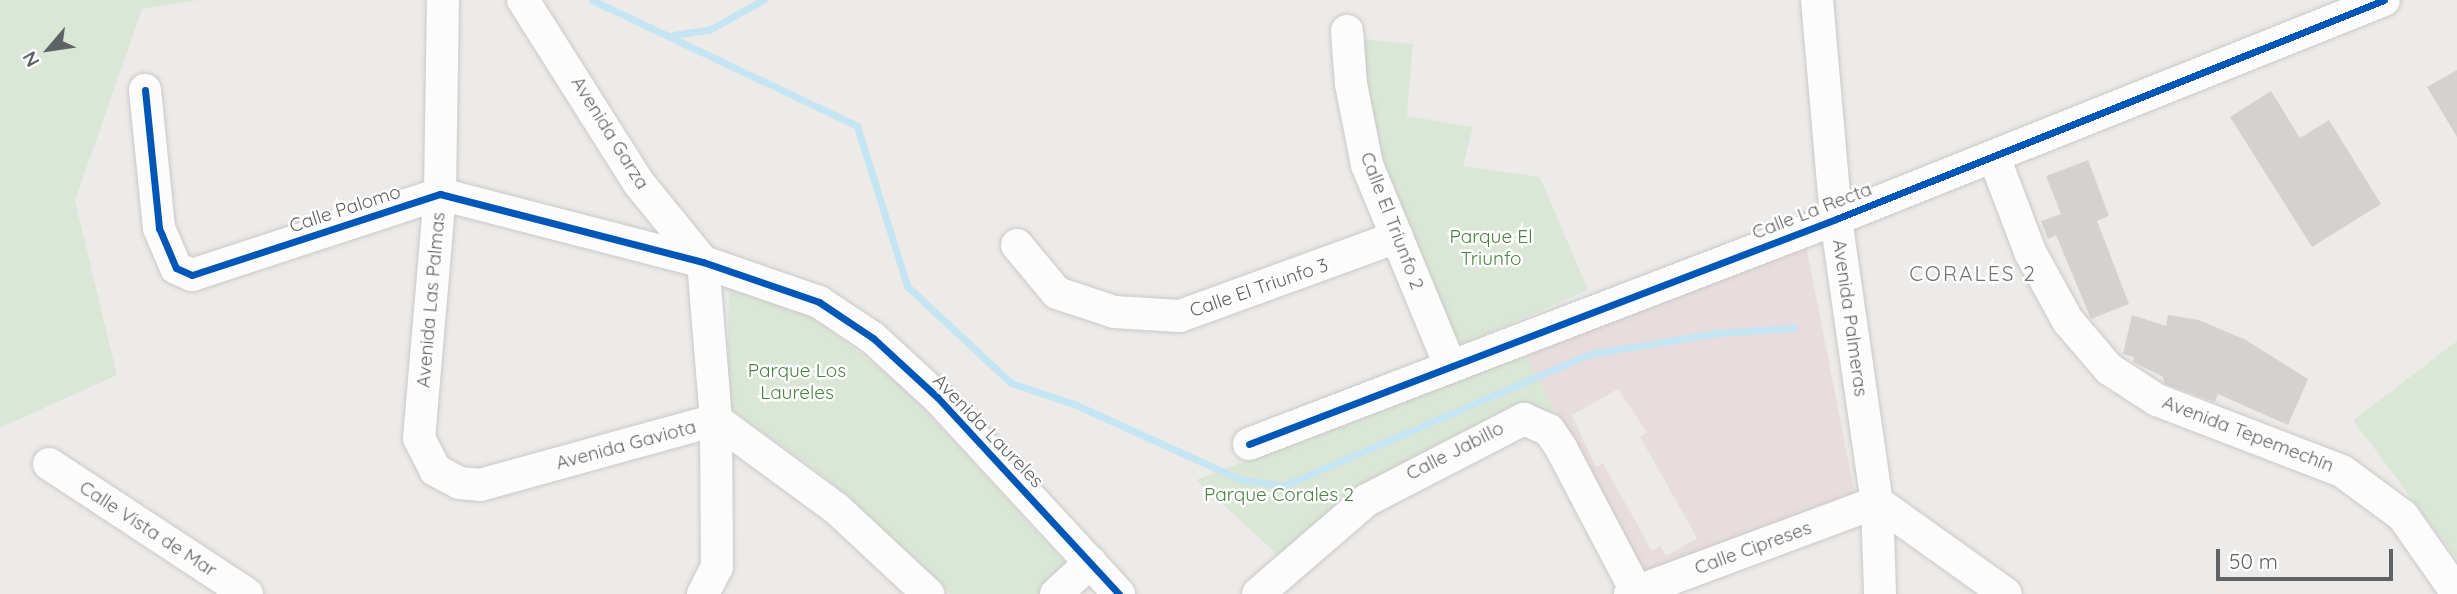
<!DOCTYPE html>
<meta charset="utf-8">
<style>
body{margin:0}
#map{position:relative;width:2457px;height:594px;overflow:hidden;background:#edebe9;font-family:Quicksand,sans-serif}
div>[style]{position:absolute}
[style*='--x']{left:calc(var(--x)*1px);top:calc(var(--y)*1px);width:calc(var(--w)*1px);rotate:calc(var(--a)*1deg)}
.medical>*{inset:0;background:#e8ddde}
.green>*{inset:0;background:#dbe7d6}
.stream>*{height:7px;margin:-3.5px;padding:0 3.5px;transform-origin:3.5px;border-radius:3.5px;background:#c4e5f1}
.building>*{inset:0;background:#d4d2d1}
.roads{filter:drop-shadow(0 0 2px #cac9c8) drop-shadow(0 0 2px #cac9c8)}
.minor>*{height:32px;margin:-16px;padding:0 16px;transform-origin:16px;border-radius:16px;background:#fcfcfc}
.cycleway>*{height:7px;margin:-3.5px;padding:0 3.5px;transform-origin:3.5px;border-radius:3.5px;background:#0057b8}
span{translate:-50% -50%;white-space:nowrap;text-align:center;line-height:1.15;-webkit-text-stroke:5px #fff;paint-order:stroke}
.street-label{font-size:19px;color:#5f6365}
.park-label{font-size:19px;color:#4a8241}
.neighbourhood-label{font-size:21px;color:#707577;letter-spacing:2px}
.north{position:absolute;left:14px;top:14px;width:70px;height:70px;-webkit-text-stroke:5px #fff;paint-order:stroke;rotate:241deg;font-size:19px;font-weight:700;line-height:28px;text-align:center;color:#5f6365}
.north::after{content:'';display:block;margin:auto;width:24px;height:32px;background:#5f6365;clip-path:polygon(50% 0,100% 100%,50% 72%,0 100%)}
.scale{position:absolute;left:2216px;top:549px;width:177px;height:32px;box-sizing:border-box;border:4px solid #5f6365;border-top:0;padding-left:9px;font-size:21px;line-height:24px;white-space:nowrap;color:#5f6365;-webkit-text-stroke:5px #fff;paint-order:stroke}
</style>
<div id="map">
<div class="medical">
<div style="clip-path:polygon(evenodd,1805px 240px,1855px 495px,1642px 579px,1524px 352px,1805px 240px,1618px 389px,1647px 432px,1640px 437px,1697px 538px,1666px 556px,1660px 546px,1652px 551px,1603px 463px,1596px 467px,1572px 415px,1618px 389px)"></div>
</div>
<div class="green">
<div style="clip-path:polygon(0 0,199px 0,142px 9px,75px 201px,117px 375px,0 428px)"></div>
<div style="clip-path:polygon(1352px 38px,1413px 44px,1407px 116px,1473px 127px,1463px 166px,1540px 177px,1588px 290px,1453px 349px,1375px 160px)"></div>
<div style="clip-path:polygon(729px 287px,796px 304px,904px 387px,1069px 567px,1039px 594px,950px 594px,821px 474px,727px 406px)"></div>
<div style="clip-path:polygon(2457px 341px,2457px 559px,2353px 420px)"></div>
<div style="clip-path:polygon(1524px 352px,1556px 413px,1532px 409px,1379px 479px,1279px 556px,1196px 480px)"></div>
</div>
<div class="stream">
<div style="--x:592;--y:0;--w:293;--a:25.4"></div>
<div style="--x:857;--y:126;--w:168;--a:72.6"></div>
<div style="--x:907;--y:286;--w:142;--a:43"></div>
<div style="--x:1011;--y:383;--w:66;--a:18.4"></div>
<div style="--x:1074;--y:404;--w:181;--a:24.4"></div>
<div style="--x:1239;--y:479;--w:45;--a:9"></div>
<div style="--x:1283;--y:486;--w:333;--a:-23.3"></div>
<div style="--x:1589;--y:354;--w:130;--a:-9.3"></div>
<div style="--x:1717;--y:333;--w:77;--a:-3.7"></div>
<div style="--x:674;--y:35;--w:37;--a:-9"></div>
<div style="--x:711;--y:29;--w:60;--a:-29.1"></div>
</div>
<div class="building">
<div style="clip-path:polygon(2457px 70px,2457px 137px,2427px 87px)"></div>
<div style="clip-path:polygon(2271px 91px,2300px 138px,2329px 120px,2381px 204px,2312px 247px,2230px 117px)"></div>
<div style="clip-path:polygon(2088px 160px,2109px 216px,2097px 221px,2129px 304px,2091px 319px,2056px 235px,2048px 239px,2041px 221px,2061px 214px,2046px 176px)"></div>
<div style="clip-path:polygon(2132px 315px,2166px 326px,2168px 315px,2199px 320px,2246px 340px,2308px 379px,2288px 425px,2218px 394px,2215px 402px,2165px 384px,2162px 376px,2133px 362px,2134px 357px,2123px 354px)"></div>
</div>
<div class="roads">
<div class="minor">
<div style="--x:443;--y:0;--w:194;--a:90.9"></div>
<div style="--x:440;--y:194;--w:245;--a:94.9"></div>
<div style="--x:419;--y:438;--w:36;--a:63"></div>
<div style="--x:435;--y:470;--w:27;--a:28"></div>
<div style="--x:459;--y:483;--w:21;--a:5"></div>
<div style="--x:480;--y:485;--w:245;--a:-15.4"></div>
<div style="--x:716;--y:420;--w:150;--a:36.3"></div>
<div style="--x:837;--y:509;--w:125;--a:43"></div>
<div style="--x:523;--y:0;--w:215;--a:57.7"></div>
<div style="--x:638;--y:182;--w:103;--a:50.9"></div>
<div style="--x:1817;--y:0;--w:220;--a:85"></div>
<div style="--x:1836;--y:219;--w:286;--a:81.8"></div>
<div style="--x:1877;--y:502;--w:92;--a:88.1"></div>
<div style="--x:1347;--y:31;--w:53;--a:85.7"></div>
<div style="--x:1351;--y:84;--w:83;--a:78.8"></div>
<div style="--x:1367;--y:165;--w:217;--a:67.5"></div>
<div style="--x:145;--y:90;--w:139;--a:84.2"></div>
<div style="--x:159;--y:228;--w:43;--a:67"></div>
<div style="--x:176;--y:268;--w:17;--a:24"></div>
<div style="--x:192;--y:275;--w:261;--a:-18.1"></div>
<div style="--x:440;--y:194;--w:272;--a:14.5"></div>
<div style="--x:703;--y:262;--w:123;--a:19"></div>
<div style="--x:819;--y:302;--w:65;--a:33.7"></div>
<div style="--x:873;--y:338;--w:88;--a:42.7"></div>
<div style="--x:938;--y:398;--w:267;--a:47.3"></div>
<div style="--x:1994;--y:157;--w:102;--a:69.2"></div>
<div style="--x:2030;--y:252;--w:79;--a:61.2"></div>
<div style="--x:2068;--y:321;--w:63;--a:49.5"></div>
<div style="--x:2109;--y:369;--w:57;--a:32.9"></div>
<div style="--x:2157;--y:400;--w:198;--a:21"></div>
<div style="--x:2342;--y:471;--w:76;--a:36.4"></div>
<div style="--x:2403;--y:516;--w:94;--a:55"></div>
<div style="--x:1017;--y:245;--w:62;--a:50.2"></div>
<div style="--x:1057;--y:293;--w:60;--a:18.4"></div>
<div style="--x:1114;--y:312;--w:66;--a:3.5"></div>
<div style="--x:1180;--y:316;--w:231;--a:-20"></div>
<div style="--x:1249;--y:444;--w:629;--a:-20.97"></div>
<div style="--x:1836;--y:219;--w:590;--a:-21.78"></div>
<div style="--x:49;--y:464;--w:237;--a:33.3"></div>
<div style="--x:703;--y:594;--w:30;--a:-63"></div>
<div style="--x:717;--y:567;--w:147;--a:-90.4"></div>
<div style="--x:716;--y:420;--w:159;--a:-94.7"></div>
<div style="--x:1056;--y:594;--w:47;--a:-42.4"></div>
<div style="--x:1258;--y:594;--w:144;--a:-40.8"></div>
<div style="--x:1367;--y:500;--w:177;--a:-27.3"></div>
<div style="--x:1524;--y:419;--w:27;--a:24"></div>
<div style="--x:1549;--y:430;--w:22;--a:56"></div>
<div style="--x:1561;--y:448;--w:161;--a:62.3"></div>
<div style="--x:1630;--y:594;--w:264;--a:-20.4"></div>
<div style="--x:1877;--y:502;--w:158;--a:35.5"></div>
</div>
</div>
<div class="cycleway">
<div style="--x:145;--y:90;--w:139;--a:84.2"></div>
<div style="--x:159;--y:228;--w:43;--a:67"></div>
<div style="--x:176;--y:268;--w:17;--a:24"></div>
<div style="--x:192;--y:275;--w:261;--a:-18.1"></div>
<div style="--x:440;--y:194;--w:272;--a:14.5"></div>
<div style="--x:703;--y:262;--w:123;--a:19"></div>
<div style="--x:819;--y:302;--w:65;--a:33.7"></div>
<div style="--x:873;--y:338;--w:88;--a:42.7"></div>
<div style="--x:938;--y:398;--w:267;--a:47.3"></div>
<div style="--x:1249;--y:444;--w:629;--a:-20.97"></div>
<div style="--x:1836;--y:219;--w:590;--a:-21.78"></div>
</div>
<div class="street-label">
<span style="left:610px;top:133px;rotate:58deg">Avenida Garza</span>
<span style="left:345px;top:209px;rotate:-18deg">Calle Palomo</span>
<span style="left:1812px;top:211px;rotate:-21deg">Calle La Recta</span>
<span style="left:1392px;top:221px;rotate:69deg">Calle El Triunfo 2</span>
<span style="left:1259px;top:288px;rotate:-19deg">Calle El Triunfo 3</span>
<span style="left:431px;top:300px;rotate:-85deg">Avenida Las Palmas</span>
<span style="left:1850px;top:318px;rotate:82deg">Avenida Palmeras</span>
<span style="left:988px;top:431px;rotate:46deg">Avenida Laureles</span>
<span style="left:2248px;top:434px;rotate:21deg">Avenida Tepemechín</span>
<span style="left:626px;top:445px;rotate:-15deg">Avenida Gaviota</span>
<span style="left:1455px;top:451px;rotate:-27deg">Calle Jabillo</span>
<span style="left:148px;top:529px;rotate:33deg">Calle Vista de Mar</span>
<span style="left:1753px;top:548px;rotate:-20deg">Calle Cipreses</span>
</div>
<div class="park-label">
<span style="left:1491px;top:248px">Parque El<br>Triunfo</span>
<span style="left:797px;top:382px">Parque Los<br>Laureles</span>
<span style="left:1279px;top:495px">Parque Corales 2</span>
</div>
<div class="neighbourhood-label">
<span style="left:1973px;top:273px">CORALES 2</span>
</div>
<div class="north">N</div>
<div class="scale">50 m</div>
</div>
